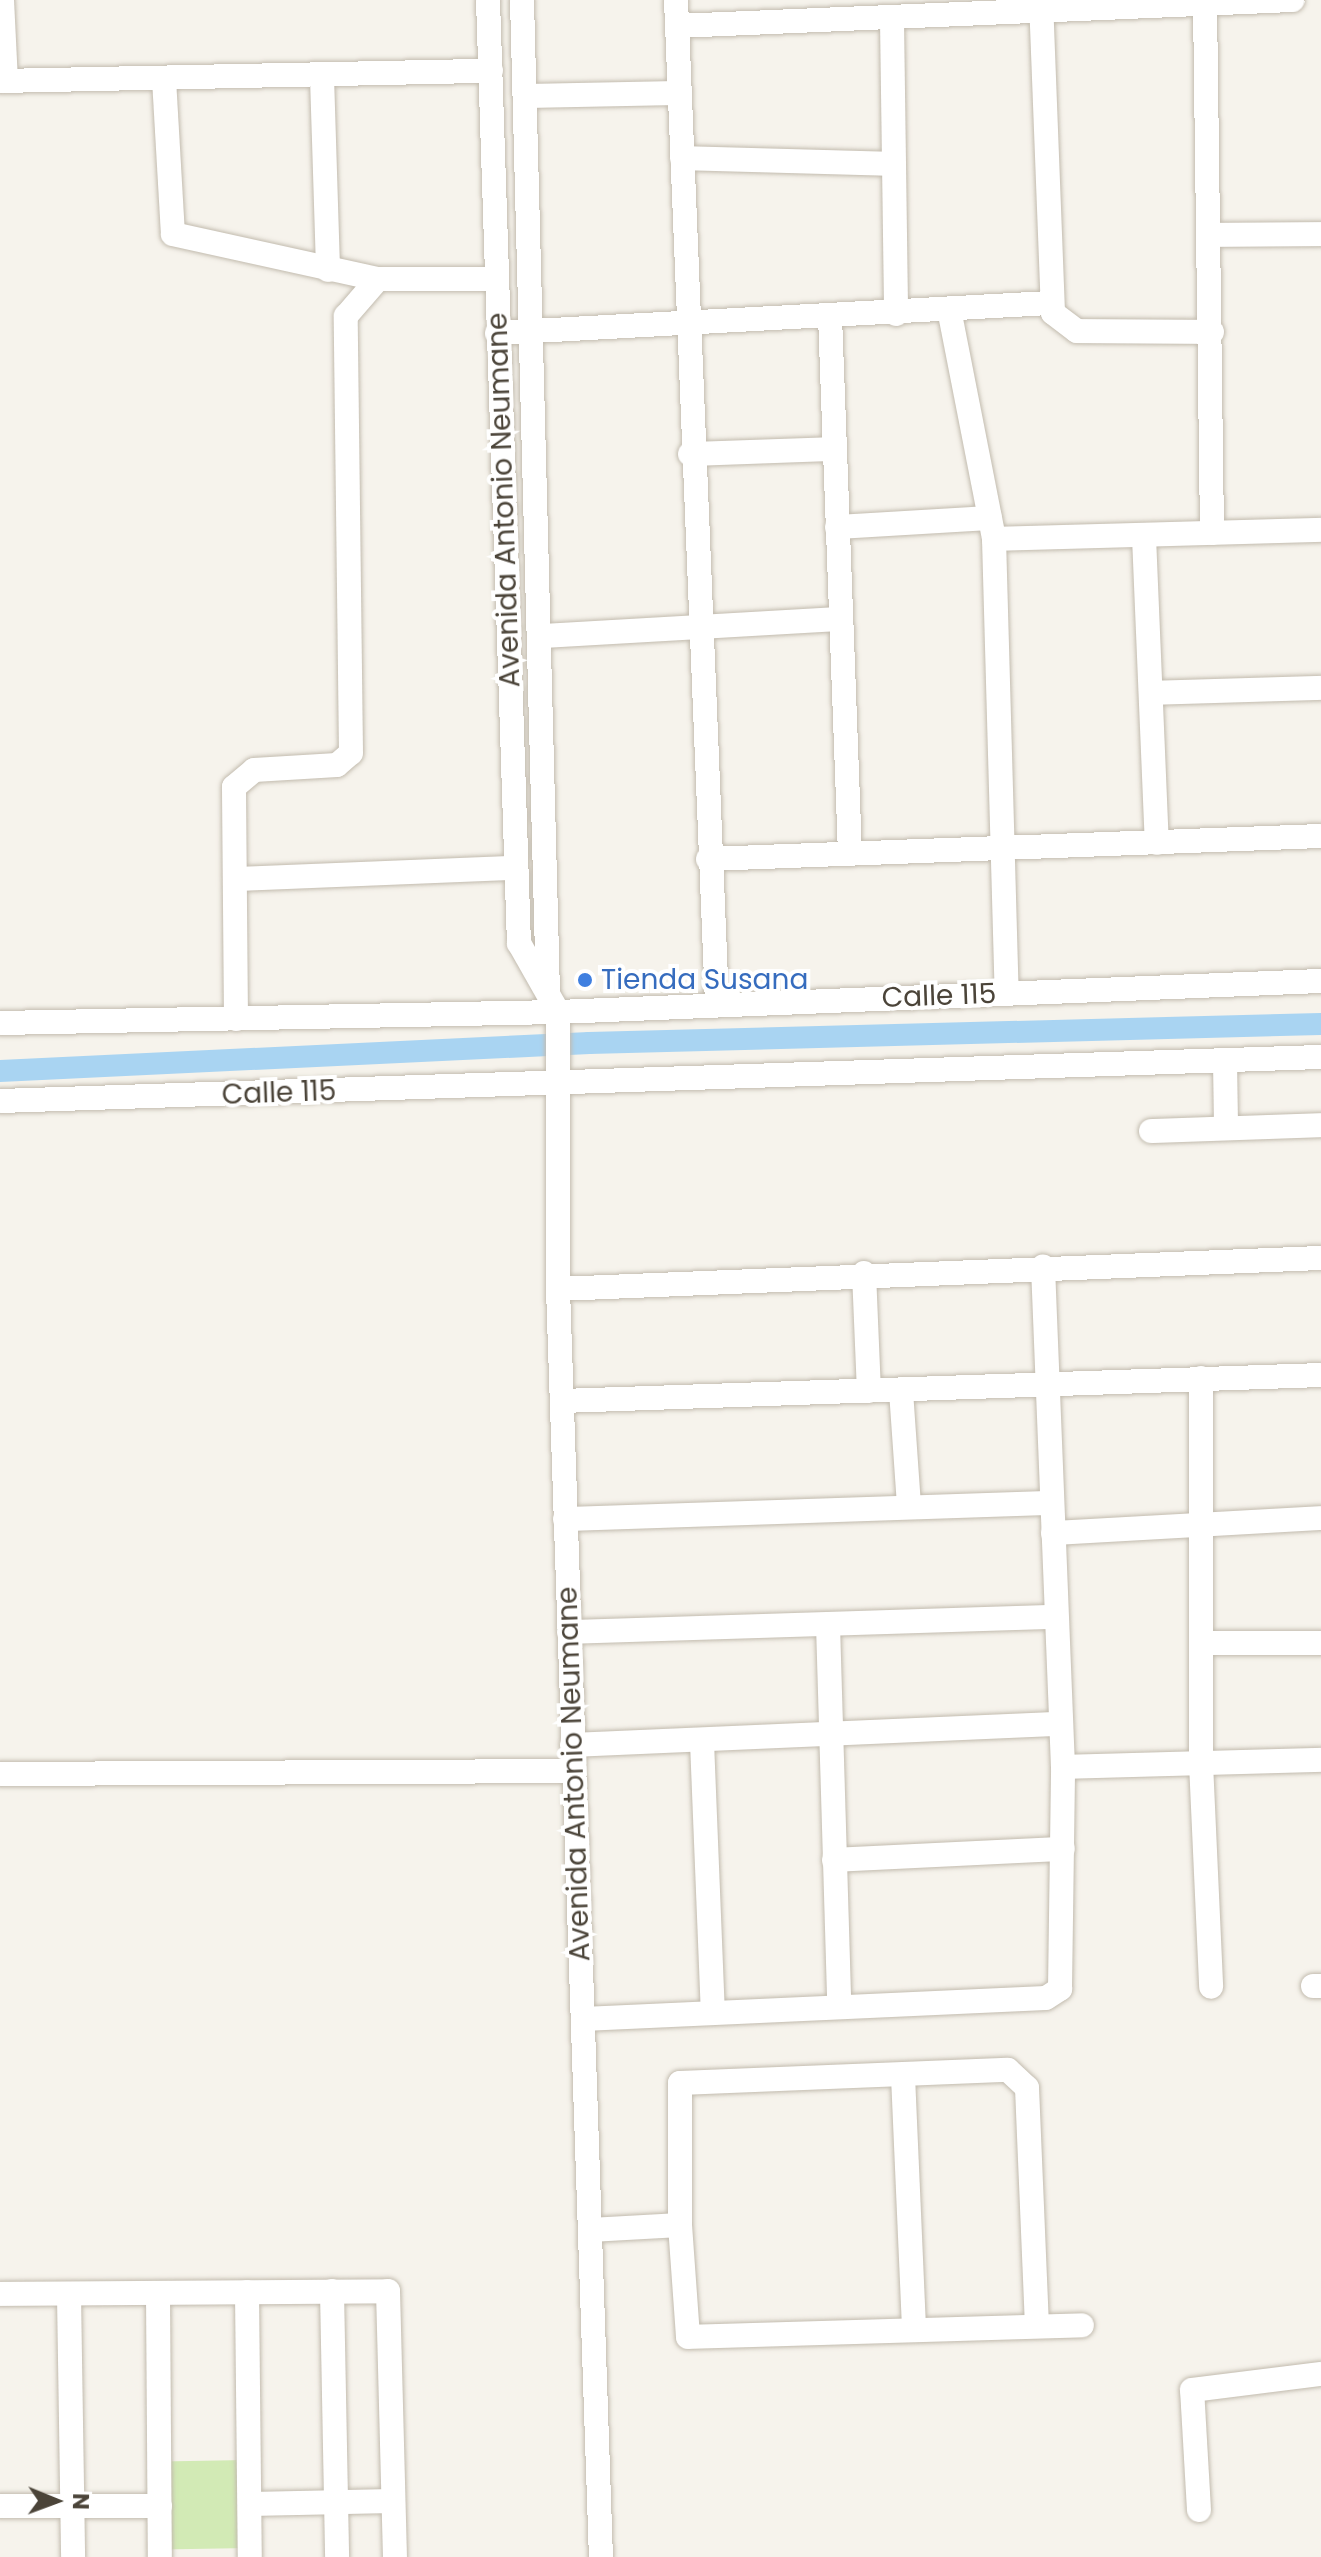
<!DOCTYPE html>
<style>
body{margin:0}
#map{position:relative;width:1321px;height:2557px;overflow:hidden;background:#f6f3ec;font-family:Poppins,sans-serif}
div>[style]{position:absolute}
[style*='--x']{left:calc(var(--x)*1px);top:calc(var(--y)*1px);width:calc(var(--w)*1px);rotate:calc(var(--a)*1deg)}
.green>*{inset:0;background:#d2eab5;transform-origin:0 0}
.canal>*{height:22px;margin:-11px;padding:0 11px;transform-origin:11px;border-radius:11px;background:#a9d4f2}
.roads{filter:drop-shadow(0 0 2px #c2bbae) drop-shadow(0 0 2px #c2bbae)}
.minor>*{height:24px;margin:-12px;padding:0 12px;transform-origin:12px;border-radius:12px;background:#fff}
.dots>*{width:22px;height:22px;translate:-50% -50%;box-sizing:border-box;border:4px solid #fff;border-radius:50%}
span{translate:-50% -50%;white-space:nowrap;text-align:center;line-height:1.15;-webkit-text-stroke:8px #fff;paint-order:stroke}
.street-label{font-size:28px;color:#4b4439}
.shop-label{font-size:28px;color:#366cbe}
.left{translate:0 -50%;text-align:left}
.north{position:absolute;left:16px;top:2461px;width:80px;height:80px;-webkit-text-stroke:6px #fff;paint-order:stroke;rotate:91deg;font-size:22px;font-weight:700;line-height:32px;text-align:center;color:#4b4439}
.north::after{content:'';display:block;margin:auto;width:28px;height:36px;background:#4b4439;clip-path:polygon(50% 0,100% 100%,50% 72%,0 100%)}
</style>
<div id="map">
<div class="green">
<div style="left:247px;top:2460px;width:88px;height:86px;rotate:89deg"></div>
</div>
<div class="canal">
<div style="--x:0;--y:1071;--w:590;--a:-2.72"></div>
<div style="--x:589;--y:1043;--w:732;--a:-1.49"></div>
</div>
<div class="roads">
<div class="minor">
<div style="--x:2;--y:0;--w:81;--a:87.2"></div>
<div style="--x:488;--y:0;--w:944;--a:88.12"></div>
<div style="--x:519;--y:943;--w:79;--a:60.5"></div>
<div style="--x:558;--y:1012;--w:277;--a:90"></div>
<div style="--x:558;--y:1289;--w:1269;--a:88.06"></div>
<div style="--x:522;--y:0;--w:992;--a:88.5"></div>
<div style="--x:676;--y:0;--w:1006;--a:87.66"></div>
<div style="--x:1041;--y:0;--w:313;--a:87.8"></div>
<div style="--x:1053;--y:313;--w:30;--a:37"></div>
<div style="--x:1077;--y:331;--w:135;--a:0.4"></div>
<div style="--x:1205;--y:3;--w:530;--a:89.24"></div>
<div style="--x:892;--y:20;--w:294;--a:89.2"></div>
<div style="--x:677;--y:26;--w:616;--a:-2.42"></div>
<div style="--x:322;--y:77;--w:193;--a:88.2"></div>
<div style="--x:164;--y:79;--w:155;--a:86.7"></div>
<div style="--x:173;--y:234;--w:210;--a:12.4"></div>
<div style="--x:0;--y:81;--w:491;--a:-1.2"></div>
<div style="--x:526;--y:96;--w:152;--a:-1.1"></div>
<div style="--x:682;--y:158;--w:212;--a:1.6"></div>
<div style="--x:1210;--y:235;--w:111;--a:-0.5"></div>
<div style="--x:949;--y:309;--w:234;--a:78.9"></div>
<div style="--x:994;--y:539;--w:454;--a:88.4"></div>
<div style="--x:830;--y:316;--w:538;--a:87.87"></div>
<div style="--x:497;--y:333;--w:553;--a:-3.11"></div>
<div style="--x:690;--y:454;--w:142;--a:-2"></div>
<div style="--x:837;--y:527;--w:153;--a:-3.4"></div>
<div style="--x:1144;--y:537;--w:306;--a:87.6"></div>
<div style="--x:994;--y:539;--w:327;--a:-1.6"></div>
<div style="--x:542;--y:636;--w:298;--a:-3.3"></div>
<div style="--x:1151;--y:693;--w:170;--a:-1.7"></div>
<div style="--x:708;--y:859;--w:613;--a:-2.15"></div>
<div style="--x:237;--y:879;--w:279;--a:-2.3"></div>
<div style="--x:236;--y:1019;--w:232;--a:-90.5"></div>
<div style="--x:234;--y:787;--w:26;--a:-40"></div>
<div style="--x:254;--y:770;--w:83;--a:-3.4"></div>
<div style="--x:337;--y:765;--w:18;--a:-41"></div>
<div style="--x:351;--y:753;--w:437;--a:-90.7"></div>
<div style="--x:346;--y:316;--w:49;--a:-49.1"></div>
<div style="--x:378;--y:279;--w:119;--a:0"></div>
<div style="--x:0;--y:1023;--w:558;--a:-1.13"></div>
<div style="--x:558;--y:1012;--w:764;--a:-2.33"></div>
<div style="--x:1225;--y:1061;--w:66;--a:89.1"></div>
<div style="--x:0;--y:1101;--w:1322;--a:-1.91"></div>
<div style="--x:1151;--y:1131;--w:170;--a:-2"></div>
<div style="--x:864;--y:1273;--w:118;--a:87.6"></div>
<div style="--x:558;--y:1289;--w:764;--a:-2.33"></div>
<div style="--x:1201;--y:1378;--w:385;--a:90"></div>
<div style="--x:1201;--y:1763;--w:224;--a:87.4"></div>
<div style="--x:901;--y:1391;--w:115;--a:86"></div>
<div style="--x:562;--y:1401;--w:759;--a:-1.96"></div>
<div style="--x:565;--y:1519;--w:485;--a:-1.9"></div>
<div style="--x:1053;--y:1533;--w:268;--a:-3.2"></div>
<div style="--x:828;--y:1625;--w:380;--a:88.3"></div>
<div style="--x:569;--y:1632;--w:483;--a:-1.8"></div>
<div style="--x:1202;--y:1643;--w:119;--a:0"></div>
<div style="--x:702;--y:1742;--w:269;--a:87.7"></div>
<div style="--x:572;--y:1745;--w:488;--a:-2.5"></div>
<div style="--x:1063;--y:1767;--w:258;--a:-1.6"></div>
<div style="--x:0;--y:1774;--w:574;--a:-0.3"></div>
<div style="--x:834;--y:1860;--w:229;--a:-2.8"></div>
<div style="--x:1313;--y:1986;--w:8;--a:0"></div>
<div style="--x:583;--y:2019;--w:463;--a:-2.6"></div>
<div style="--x:1046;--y:1998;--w:17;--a:-33"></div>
<div style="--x:1060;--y:1989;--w:222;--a:-89.2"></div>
<div style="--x:1063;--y:1767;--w:501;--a:-92.29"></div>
<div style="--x:903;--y:2076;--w:254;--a:87.5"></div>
<div style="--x:680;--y:2225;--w:142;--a:-90"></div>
<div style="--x:680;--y:2083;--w:328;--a:-2.3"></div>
<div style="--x:1008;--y:2070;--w:26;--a:43"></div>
<div style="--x:1027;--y:2088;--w:238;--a:87.6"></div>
<div style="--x:590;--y:2230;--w:90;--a:-3.2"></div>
<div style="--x:680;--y:2225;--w:112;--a:85.9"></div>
<div style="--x:688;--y:2337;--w:394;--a:-1.7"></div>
<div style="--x:332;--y:2291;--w:266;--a:88.9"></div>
<div style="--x:247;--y:2292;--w:265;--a:89.4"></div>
<div style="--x:0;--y:2294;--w:388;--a:-0.4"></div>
<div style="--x:388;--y:2291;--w:266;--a:88.5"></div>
<div style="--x:158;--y:2294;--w:263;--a:89.6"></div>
<div style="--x:69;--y:2295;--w:262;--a:89.1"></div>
<div style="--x:250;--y:2504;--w:143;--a:-1.2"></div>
<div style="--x:0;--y:2506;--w:160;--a:0"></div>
<div style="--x:1199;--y:2510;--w:120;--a:-93.3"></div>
<div style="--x:1192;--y:2390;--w:130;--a:-7.1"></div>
</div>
</div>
<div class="dots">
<div style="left:585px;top:980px;background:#3f7fe0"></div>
</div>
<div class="street-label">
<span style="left:504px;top:500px;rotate:-92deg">Avenida Antonio Neumane</span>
<span style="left:939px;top:996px;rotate:-2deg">Calle 115</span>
<span style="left:279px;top:1093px;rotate:-2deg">Calle 115</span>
<span style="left:574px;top:1774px;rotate:-92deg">Avenida Antonio Neumane</span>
</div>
<div class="shop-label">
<span class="left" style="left:601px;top:980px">Tienda Susana</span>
</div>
<div class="north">N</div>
</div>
